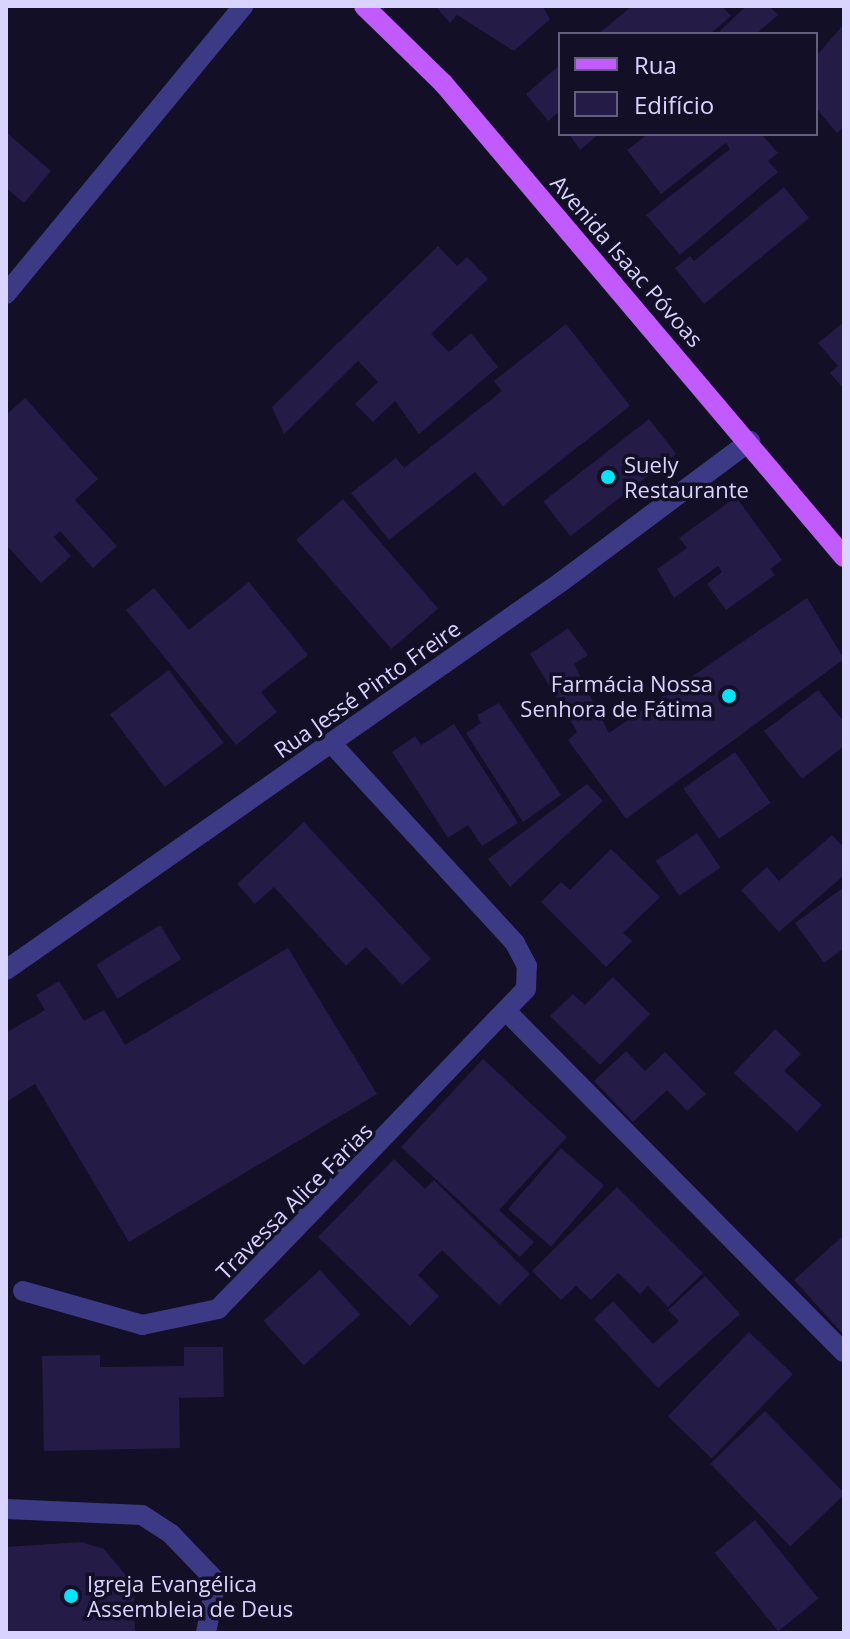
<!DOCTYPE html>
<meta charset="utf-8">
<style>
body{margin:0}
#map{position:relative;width:850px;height:1639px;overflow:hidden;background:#130f26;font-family:"Open Sans",sans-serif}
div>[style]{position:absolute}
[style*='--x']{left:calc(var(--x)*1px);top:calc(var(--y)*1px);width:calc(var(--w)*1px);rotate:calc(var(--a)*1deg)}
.building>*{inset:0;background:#241b47;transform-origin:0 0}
.minor>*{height:20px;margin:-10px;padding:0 10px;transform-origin:10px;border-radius:10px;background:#3d3a85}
.major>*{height:20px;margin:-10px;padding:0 10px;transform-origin:10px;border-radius:10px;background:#c25bff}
.dots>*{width:22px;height:22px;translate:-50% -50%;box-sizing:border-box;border:4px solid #130f26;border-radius:50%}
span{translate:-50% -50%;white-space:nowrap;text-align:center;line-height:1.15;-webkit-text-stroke:7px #130f26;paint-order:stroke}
.street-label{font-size:22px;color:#d9d4ff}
.poi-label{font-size:22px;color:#d9d4ff}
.left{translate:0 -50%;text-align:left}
.right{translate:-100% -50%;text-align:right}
.frame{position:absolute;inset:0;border:8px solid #d9d4ff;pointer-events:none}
.legend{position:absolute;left:558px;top:32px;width:260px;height:104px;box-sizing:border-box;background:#130f26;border:2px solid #625e7d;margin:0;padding:10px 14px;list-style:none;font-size:24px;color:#d9d4ff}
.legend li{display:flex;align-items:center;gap:16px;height:40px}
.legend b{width:40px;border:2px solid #625e7d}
</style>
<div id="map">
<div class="building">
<div style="clip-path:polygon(435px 6px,542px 6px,550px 19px,514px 51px,457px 15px,450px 23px)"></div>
<div style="clip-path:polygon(632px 6px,722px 6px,731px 16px,711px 33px,598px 34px)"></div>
<div style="clip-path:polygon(746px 6px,769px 6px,778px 15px,756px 34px,717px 34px)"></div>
<div style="clip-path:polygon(844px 24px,844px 126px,837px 133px,816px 108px,816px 56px)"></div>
<div style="clip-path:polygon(560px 65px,560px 111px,548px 121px,526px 94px)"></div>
<div style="clip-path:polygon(6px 132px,51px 171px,24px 203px,6px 188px)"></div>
<div style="clip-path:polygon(569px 134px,599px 134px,580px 150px)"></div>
<div style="clip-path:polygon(648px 134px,761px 134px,778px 153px,768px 161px,778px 172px,680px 255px,646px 215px,730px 149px,726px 143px,661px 194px,627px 150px)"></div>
<div style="clip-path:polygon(784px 187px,809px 218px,704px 304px,675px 268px,690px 256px,694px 261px)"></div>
<div style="clip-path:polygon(438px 246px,457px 266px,467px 257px,488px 279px,431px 334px,449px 352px,471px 333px,498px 367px,419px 434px,395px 401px,373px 422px,355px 404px,378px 382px,358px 361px,284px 434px,272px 407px)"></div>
<div style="clip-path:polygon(844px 322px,844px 389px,830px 373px,838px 366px,818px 343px)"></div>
<div style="clip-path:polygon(566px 324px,630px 406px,503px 506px,475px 472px,389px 540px,351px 493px,396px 458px,404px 468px,502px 391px,494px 381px)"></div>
<div style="clip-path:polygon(25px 398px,98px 479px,75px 500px,117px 546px,93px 568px,60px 531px,54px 537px,71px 556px,41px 583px,6px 545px,6px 415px)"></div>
<div style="left:649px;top:419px;width:44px;height:134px;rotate:52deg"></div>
<div style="clip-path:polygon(736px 497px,782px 560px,770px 569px,775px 575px,726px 610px,707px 584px,722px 572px,718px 566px,674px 598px,657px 569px,687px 548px,679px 538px)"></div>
<div style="left:343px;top:499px;width:145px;height:62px;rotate:49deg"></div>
<div style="clip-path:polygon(249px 582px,308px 655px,261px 692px,277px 712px,236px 745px,126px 610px,154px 588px,189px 630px)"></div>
<div style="clip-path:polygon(807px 598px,844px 659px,626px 819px,568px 740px,577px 732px,530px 654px,568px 628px,588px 655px,574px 664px,609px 733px)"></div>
<div style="left:169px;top:670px;width:91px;height:74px;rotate:53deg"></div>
<div style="clip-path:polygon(818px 690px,844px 722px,844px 746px,802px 779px,764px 731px)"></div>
<div style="clip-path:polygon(499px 703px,561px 795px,523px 822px,466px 733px,481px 723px,477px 715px)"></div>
<div style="clip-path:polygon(454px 724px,518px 823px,482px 846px,468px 825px,448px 838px,392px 752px,415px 736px,421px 745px)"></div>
<div style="left:735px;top:752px;width:62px;height:63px;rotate:55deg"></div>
<div style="clip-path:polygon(587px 784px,603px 801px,510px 887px,488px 859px)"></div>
<div style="clip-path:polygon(304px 822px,431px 959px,402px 985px,366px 947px,346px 966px,274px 887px,255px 904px,237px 884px)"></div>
<div style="left:697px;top:833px;width:42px;height:50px;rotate:56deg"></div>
<div style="clip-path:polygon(832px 835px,844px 848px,844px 875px,779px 932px,741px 890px,767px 867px,779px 881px)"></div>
<div style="clip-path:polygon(611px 849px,660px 897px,623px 933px,632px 941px,606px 967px,541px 902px,561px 882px,570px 890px)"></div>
<div style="clip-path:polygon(844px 887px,844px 948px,824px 963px,795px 923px)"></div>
<div style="left:160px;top:925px;width:40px;height:75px;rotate:58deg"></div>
<div style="clip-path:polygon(288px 948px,377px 1094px,129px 1242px,35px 1084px,6px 1102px,6px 1033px,45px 1010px,36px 995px,59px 981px,84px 1021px,104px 1010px,125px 1045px)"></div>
<div style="clip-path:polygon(613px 977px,650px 1014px,600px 1065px,550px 1016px,573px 994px,585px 1005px)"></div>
<div style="clip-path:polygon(775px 1029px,801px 1054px,784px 1071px,822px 1105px,797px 1132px,734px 1073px)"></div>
<div style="clip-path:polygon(626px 1051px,645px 1071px,665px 1052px,706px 1094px,687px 1111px,667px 1090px,633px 1122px,594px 1081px)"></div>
<div style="clip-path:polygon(483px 1059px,567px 1137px,499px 1210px,534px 1242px,520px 1257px,401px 1147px)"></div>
<div style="left:561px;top:1148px;width:57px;height:81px;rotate:41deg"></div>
<div style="clip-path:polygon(394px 1159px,425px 1189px,434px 1180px,530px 1274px,499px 1305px,442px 1250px,418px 1275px,439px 1296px,410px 1326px,318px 1237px)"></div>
<div style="clip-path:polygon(617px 1187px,703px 1273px,668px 1307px,648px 1286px,640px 1294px,618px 1273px,591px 1300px,576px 1286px,561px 1300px,532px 1271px)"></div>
<div style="clip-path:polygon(844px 1235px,844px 1335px,794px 1280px)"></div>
<div style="left:320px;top:1270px;width:60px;height:76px;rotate:48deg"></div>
<div style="clip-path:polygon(705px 1276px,740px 1314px,658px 1388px,594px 1319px,613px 1301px,653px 1344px,679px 1321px,668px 1310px)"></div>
<div style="left:749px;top:1332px;width:61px;height:117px;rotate:44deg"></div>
<div style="clip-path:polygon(184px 1347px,223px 1347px,224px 1397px,179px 1398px,180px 1448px,44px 1451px,42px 1356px,100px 1355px,100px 1367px,184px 1366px)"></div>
<div style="left:765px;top:1411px;width:115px;height:76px;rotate:46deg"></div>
<div style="left:755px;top:1520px;width:101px;height:52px;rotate:51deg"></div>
<div style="clip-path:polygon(82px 1542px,104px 1549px,134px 1585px,135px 1633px,6px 1633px,6px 1547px)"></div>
</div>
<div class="minor">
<div style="--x:6;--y:294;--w:373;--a:-50.5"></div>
<div style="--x:6;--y:970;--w:677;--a:-34.96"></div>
<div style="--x:561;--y:582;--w:236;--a:-36.7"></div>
<div style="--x:508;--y:1013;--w:477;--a:45.3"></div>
<div style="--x:23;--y:1291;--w:124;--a:15.9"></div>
<div style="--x:142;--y:1325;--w:78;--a:-11.9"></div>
<div style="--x:218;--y:1309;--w:444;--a:-46.1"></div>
<div style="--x:526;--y:989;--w:23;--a:-88"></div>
<div style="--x:527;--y:966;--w:26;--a:-118"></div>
<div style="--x:515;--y:943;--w:272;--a:-132.6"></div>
<div style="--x:6;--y:1509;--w:136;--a:2.5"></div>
<div style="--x:142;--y:1515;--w:35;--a:33"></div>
<div style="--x:171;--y:1534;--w:65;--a:46.2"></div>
<div style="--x:216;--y:1581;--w:53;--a:100.9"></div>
</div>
<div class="major">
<div style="--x:364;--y:6;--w:110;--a:44.3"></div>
<div style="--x:443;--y:83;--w:621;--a:49.77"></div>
</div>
<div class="dots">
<div style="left:608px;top:477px;background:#00e5ff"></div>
<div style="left:729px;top:696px;background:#00e5ff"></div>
<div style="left:71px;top:1596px;background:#00e5ff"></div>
</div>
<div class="street-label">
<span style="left:627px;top:261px;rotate:49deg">Avenida Isaac Póvoas</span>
<span style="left:367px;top:689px;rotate:-35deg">Rua Jessé Pinto Freire</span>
<span style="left:294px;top:1201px;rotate:-45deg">Travessa Alice Farias</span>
</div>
<div class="poi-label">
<span class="left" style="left:624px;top:477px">Suely<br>Restaurante</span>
<span class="right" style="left:713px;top:696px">Farmácia Nossa<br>Senhora de Fátima</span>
<span class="left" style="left:87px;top:1596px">Igreja Evangélica<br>Assembleia de Deus</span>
</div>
<div class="frame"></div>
<ul class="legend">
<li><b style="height:10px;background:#c25bff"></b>Rua</li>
<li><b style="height:22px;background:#241b47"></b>Edifício</li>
</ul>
</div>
